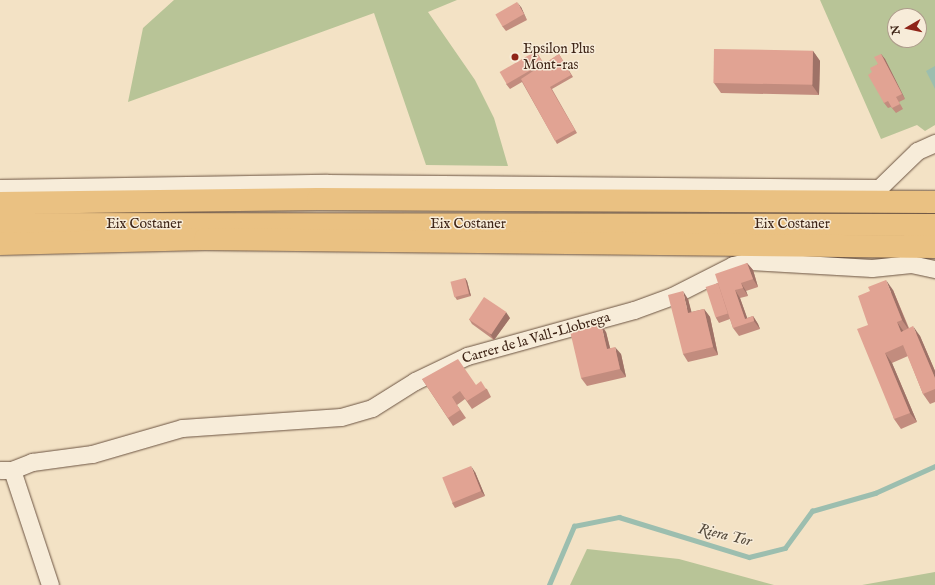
<!DOCTYPE html>
<style>
body{margin:0}
#map{position:relative;width:935px;height:585px;overflow:hidden;background:#f3e2c5;font-family:"IM FELL English",serif}
div>[style]{position:absolute}
[style*='--x']{left:calc(var(--x)*1px);top:calc(var(--y)*1px);width:calc(var(--w)*1px);rotate:calc(var(--a)*1deg)}
.green>*{inset:0;background:#b8c497}
.water>*{inset:0;background:#9cbeaf}
.stream>*{height:4.5px;margin:-2.25px;padding:0 2.25px;transform-origin:2.25px;border-radius:2.25px;background:#9cbeaf}
.roads{filter:drop-shadow(0 0 1px #6c5442) drop-shadow(0 0 1px #6c5442)}
.minor>*{height:17px;margin:-8.5px;padding:0 8.5px;transform-origin:8.5px;border-radius:8.5px;background:#f7ecd9}
.highway>*{height:22px;margin:-11px;padding:0 11px;transform-origin:11px;border-radius:11px;background:#eac182}
.wall>*{inset:0;background:#c28c7e}
.shaded-wall>*{inset:0;background:#9e7267}
.building>*{inset:0;background:#e1a393;transform-origin:0 0}
.dots>*{width:11px;height:11px;translate:-50% -50%;box-sizing:border-box;border:2px solid #f7ecd9;border-radius:50%}
span{translate:-50% -50%;white-space:nowrap;text-align:center;line-height:1.15;-webkit-text-stroke:3px #f7ecd9;paint-order:stroke}
.poi-label{font-size:14px;color:#3f2517}
.left{translate:0 -50%;text-align:left}
.street-label{font-size:14px;color:#3f2517}
.water-label{font-size:15px;color:#564b3d;font-style:italic}
.north{position:absolute;left:887px;top:8px;width:40px;height:40px;box-sizing:border-box;background:#f7ecd9;border:1px solid #ad9c8b;border-radius:50%;rotate:261deg;font-size:11px;font-weight:700;line-height:16px;text-align:center;color:#3f2517}
.north::after{content:'';display:block;margin:auto;width:14px;height:18px;background:#8f2418;clip-path:polygon(50% 0,100% 100%,50% 72%,0 100%)}
</style>
<div id="map">
<div class="green">
<div style="clip-path:polygon(174px 0,457px 0,428px 12px,475px 80px,494px 118px,508px 166px,426px 165px,374px 13px,128px 102px,143px 28px)"></div>
<div style="clip-path:polygon(evenodd,820px 0,935px 0,935px 125px,925px 131px,917px 125px,881px 139px,820px 0,895px 16px,919px 16px,919px 40px,895px 40px,895px 16px)"></div>
<div style="clip-path:polygon(587px 549px,679px 559px,774px 585px,570px 585px)"></div>
<div style="clip-path:polygon(935px 572px,935px 585px,862px 585px)"></div>
</div>
<div class="water">
<div style="clip-path:polygon(935px 66px,935px 89px,926px 71px)"></div>
</div>
<div class="stream">
<div style="--x:549;--y:585;--w:64;--a:-67"></div>
<div style="--x:574;--y:526;--w:46;--a:-11.3"></div>
<div style="--x:619;--y:517;--w:136;--a:17.1"></div>
<div style="--x:749;--y:557;--w:37;--a:-14"></div>
<div style="--x:785;--y:548;--w:46;--a:-53.9"></div>
<div style="--x:812;--y:511;--w:66;--a:-15.9"></div>
<div style="--x:875;--y:493;--w:66;--a:-24.2"></div>
</div>
<div class="roads">
<div class="minor">
<div style="--x:0;--y:188;--w:327;--a:-0.9"></div>
<div style="--x:327;--y:183;--w:552;--a:0.52"></div>
<div style="--x:879;--y:188;--w:53;--a:-44.2"></div>
<div style="--x:917;--y:151;--w:20;--a:-24"></div>
<div style="--x:0;--y:470;--w:12;--a:0"></div>
<div style="--x:12;--y:470;--w:22;--a:-22"></div>
<div style="--x:32;--y:462;--w:61;--a:-7.6"></div>
<div style="--x:92;--y:454;--w:94;--a:-16.1"></div>
<div style="--x:182;--y:428;--w:159;--a:-4"></div>
<div style="--x:341;--y:417;--w:32;--a:-16"></div>
<div style="--x:372;--y:408;--w:51;--a:-32.1"></div>
<div style="--x:415;--y:381;--w:58;--a:-25.7"></div>
<div style="--x:467;--y:356;--w:173;--a:-15.4"></div>
<div style="--x:634;--y:310;--w:40;--a:-20.2"></div>
<div style="--x:672;--y:296;--w:68;--a:-26.9"></div>
<div style="--x:733;--y:265;--w:17;--a:-13"></div>
<div style="--x:750;--y:261;--w:122;--a:3.3"></div>
<div style="--x:872;--y:268;--w:39;--a:-6"></div>
<div style="--x:911;--y:264;--w:25;--a:12"></div>
<div style="--x:12;--y:470;--w:121;--a:71.7"></div>
</div>
<div class="highway">
<div style="--x:0;--y:203;--w:318;--a:-0.7"></div>
<div style="--x:318;--y:199;--w:617;--a:0.28"></div>
<div style="--x:0;--y:224;--w:935;--a:0.06"></div>
<div style="--x:0;--y:244;--w:205;--a:-1.4"></div>
<div style="--x:205;--y:239;--w:730;--a:0.63"></div>
</div>
</div>
<div class="wall">
<div style="clip-path:polygon(521px 7px,527px 20px,506px 31px,502px 26px)"></div>
<div style="clip-path:polygon(536px 51px,544px 64px,559px 54px,573px 77px,552px 89px,577px 133px,557px 144px,522px 82px,510px 89px,506px 84px)"></div>
<div style="clip-path:polygon(813px 51px,820px 61px,819px 95px,721px 93px,714px 83px)"></div>
<div style="clip-path:polygon(881px 54px,885px 59px,905px 99px,899px 102px,903px 109px,896px 113px,891px 107px,888px 108px,884px 103px,872px 72px,878px 64px)"></div>
<div style="clip-path:polygon(747px 263px,753px 270px,758px 287px,746px 291px,748px 296px,740px 298px,747px 318px,753px 316px,758px 324px,760px 329px,739px 336px,733px 328px,730px 319px,719px 323px,716px 318px,718px 283px)"></div>
<div style="clip-path:polygon(465px 278px,467px 281px,471px 296px,457px 300px,455px 297px)"></div>
<div style="clip-path:polygon(893px 290px,909px 328px,920px 336px,935px 371px,935px 402px,930px 404px,923px 394px,908px 356px,892px 363px,917px 422px,901px 429px,894px 419px,868px 325px)"></div>
<div style="clip-path:polygon(688px 299px,691px 312px,704px 309px,710px 317px,718px 355px,688px 362px,683px 354px)"></div>
<div style="clip-path:polygon(510px 318px,494px 340px,472px 324px,469px 319px)"></div>
<div style="clip-path:polygon(606px 332px,610px 348px,621px 354px,626px 377px,587px 386px,581px 378px)"></div>
<div style="clip-path:polygon(422px 379px,476px 385px,487px 389px,491px 397px,472px 409px,465px 399px,457px 405px,466px 418px,453px 426px)"></div>
<div style="clip-path:polygon(475px 472px,485px 496px,455px 508px,452px 503px)"></div>
</div>
<div class="shaded-wall">
<div style="clip-path:polygon(517px 2px,521px 7px,527px 20px,524px 14px)"></div>
<div style="clip-path:polygon(813px 51px,820px 61px,819px 95px,812px 85px)"></div>
<div style="clip-path:polygon(881px 54px,885px 59px,905px 99px,902px 94px)"></div>
<div style="clip-path:polygon(747px 263px,753px 270px,758px 287px,753px 279px)"></div>
<div style="clip-path:polygon(465px 278px,467px 281px,471px 296px,469px 294px)"></div>
<div style="clip-path:polygon(886px 280px,893px 290px,909px 330px,902px 320px)"></div>
<div style="clip-path:polygon(741px 283px,746px 291px,748px 296px,743px 288px)"></div>
<div style="clip-path:polygon(735px 290px,740px 298px,749px 323px,745px 319px)"></div>
<div style="clip-path:polygon(683px 291px,688px 299px,694px 321px,688px 313px)"></div>
<div style="clip-path:polygon(704px 309px,710px 317px,718px 355px,713px 347px)"></div>
<div style="clip-path:polygon(506px 312px,510px 318px,494px 340px,490px 334px)"></div>
<div style="clip-path:polygon(753px 316px,758px 324px,760px 329px,754px 321px)"></div>
<div style="clip-path:polygon(897px 322px,904px 332px,901px 332px)"></div>
<div style="clip-path:polygon(601px 324px,606px 332px,612px 356px,607px 349px)"></div>
<div style="clip-path:polygon(913px 326px,920px 336px,935px 371px,935px 378px)"></div>
<div style="clip-path:polygon(615px 347px,621px 354px,626px 377px,620px 369px)"></div>
<div style="clip-path:polygon(885px 353px,892px 363px,917px 422px,910px 413px)"></div>
<div style="clip-path:polygon(471px 466px,475px 472px,485px 496px,481px 491px)"></div>
</div>
<div class="building">
<div style="left:517px;top:2px;width:14px;height:25px;rotate:60deg"></div>
<div style="left:714px;top:49px;width:99px;height:34px;rotate:1deg"></div>
<div style="left:536px;top:51px;width:14px;height:42px;rotate:60deg"></div>
<div style="clip-path:polygon(559px 54px,571px 75px,550px 87px,575px 130px,555px 141px,521px 79px)"></div>
<div style="clip-path:polygon(881px 54px,902px 94px,896px 97px,900px 104px,892px 108px,888px 101px,884px 103px,868px 75px,872px 72px,870px 68px,878px 64px,874px 57px)"></div>
<div style="clip-path:polygon(747px 263px,753px 279px,741px 283px,743px 288px,735px 290px,745px 319px,753px 316px,754px 321px,733px 328px,715px 274px)"></div>
<div style="left:465px;top:278px;width:16px;height:15px;rotate:76deg"></div>
<div style="clip-path:polygon(886px 280px,902px 320px,897px 322px,901px 332px,913px 326px,935px 378px,935px 389px,923px 394px,903px 345px,885px 353px,910px 413px,894px 419px,857px 329px,868px 325px,858px 296px,870px 291px,868px 287px)"></div>
<div style="left:718px;top:283px;width:32px;height:13px;rotate:72deg"></div>
<div style="clip-path:polygon(683px 291px,688px 313px,704px 309px,713px 347px,683px 354px,668px 295px)"></div>
<div style="left:484px;top:297px;width:27px;height:27px;rotate:34deg"></div>
<div style="clip-path:polygon(601px 324px,607px 349px,615px 347px,620px 369px,581px 378px,570px 331px)"></div>
<div style="clip-path:polygon(458px 359px,476px 385px,481px 381px,486px 389px,467px 401px,460px 391px,452px 397px,460px 410px,448px 418px,422px 379px)"></div>
<div style="left:471px;top:466px;width:27px;height:31px;rotate:68deg"></div>
</div>
<div class="dots">
<div style="left:515px;top:57px;background:#8f2418"></div>
</div>
<div class="poi-label">
<span class="left" style="left:523px;top:57px">Epsilon Plus<br>Mont-ras</span>
</div>
<div class="street-label">
<span style="left:144px;top:224px">Eix Costaner</span>
<span style="left:468px;top:224px">Eix Costaner</span>
<span style="left:792px;top:224px">Eix Costaner</span>
<span style="left:536px;top:338px;rotate:-16deg">Carrer de la Vall-Llobrega</span>
</div>
<div class="water-label">
<span style="left:725px;top:535px;rotate:14deg">Riera Tor</span>
</div>
<div class="north">N</div>
</div>
